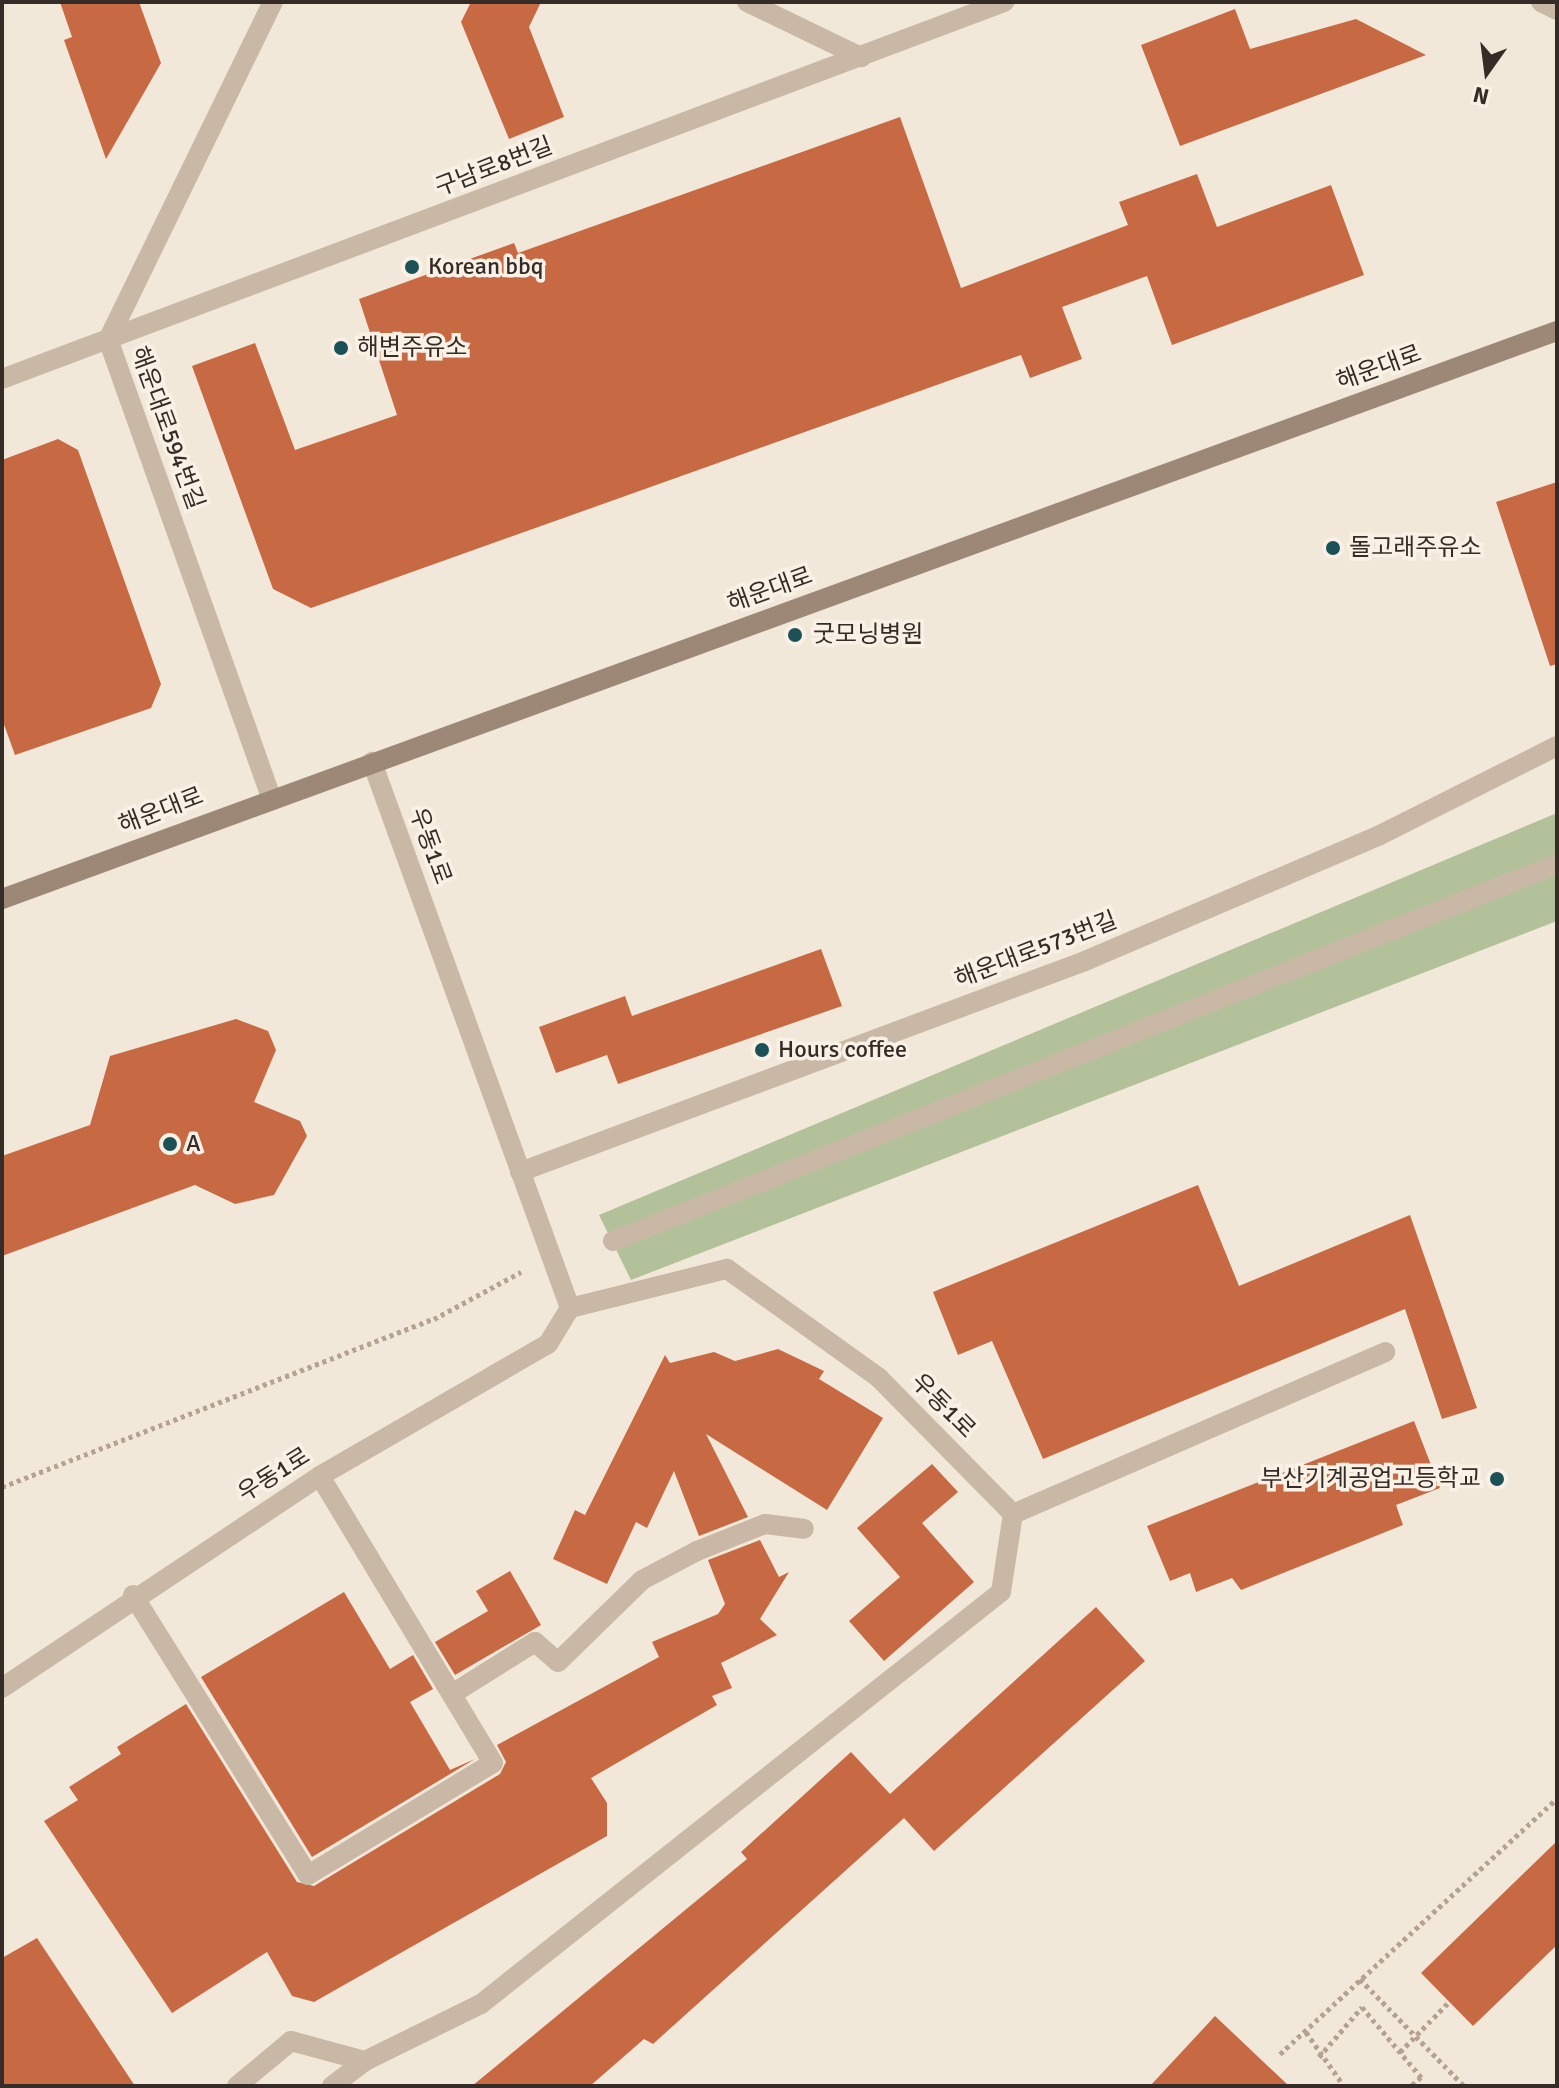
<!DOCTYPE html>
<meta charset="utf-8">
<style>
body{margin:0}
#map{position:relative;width:1559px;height:2088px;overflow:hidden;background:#f2e8da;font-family:Signika,"Noto Sans KR",sans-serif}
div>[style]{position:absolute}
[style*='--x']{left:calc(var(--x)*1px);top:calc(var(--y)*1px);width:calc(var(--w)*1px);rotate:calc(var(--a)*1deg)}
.green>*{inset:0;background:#b2c19a}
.building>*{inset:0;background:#c76943}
.path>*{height:5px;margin-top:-2.5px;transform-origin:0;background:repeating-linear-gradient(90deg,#b6a290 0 4px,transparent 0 8px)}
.service>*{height:20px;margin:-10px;padding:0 10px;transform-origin:10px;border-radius:10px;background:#cab8a6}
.pedestrian>*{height:20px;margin:-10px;padding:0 10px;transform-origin:10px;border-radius:10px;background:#cab8a6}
.minor>*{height:20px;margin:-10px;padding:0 10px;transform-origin:10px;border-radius:10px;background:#cab8a6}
.tertiary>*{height:20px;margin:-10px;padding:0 10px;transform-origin:10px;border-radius:10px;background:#cab8a6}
.secondary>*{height:20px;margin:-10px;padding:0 10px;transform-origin:10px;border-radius:10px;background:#9d8777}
.path-bridge>*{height:5px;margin-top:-2.5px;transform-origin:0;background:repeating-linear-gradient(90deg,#b6a290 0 4px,transparent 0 8px)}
.dots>*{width:22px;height:22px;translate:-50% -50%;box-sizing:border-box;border:4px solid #f9f1e6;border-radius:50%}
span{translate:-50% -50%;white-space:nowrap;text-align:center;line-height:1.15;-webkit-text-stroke:7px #f9f1e6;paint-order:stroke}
.street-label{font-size:24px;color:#362c27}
.poi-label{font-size:24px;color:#362c27}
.left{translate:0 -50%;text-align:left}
.right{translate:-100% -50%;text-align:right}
.frame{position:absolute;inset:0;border:4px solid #362c27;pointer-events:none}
.north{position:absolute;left:1447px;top:32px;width:80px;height:80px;-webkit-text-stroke:6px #f9f1e6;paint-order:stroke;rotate:194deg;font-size:22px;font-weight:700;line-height:32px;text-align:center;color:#362c27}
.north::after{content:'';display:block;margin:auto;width:28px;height:36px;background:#362c27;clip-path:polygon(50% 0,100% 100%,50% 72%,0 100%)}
</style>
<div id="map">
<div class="green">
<div style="clip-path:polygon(1557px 813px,1557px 921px,631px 1280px,599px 1215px)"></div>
</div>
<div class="building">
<div style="clip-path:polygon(60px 2px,139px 2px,161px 63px,106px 159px,64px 40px,72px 37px)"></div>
<div style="clip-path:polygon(471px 2px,541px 2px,529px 27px,564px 117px,509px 139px,461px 22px)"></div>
<div style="clip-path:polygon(1235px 9px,1250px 49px,1356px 19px,1426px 55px,1180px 146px,1141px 45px)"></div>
<div style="clip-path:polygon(900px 117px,961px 288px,1128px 225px,1119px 202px,1197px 174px,1217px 227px,1331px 185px,1364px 275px,1172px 345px,1147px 276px,1062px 307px,1082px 359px,1030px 378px,1021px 355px,311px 608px,273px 589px,192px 366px,255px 343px,295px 450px,397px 415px,359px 299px,514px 243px,518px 253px)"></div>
<div style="clip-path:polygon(58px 439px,78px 450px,161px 684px,151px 708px,15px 755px,2px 719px,2px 460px)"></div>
<div style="clip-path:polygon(1557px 482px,1557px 664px,1550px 666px,1496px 502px)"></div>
<div style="clip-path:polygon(821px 949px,842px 1006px,618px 1084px,607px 1055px,556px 1073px,539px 1027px,625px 996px,632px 1016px)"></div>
<div style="clip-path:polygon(236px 1019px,268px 1031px,276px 1050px,254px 1102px,300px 1121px,307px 1136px,274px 1195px,235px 1204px,195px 1185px,2px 1256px,2px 1156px,90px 1125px,110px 1056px)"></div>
<div style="clip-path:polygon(1198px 1185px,1239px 1286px,1410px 1215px,1477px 1408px,1442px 1419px,1405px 1309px,1043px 1459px,992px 1341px,958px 1355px,933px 1292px)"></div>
<div style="clip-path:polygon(778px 1349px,824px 1371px,819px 1379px,883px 1418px,827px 1510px,706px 1434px,748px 1517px,699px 1536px,674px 1471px,647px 1528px,636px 1522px,607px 1584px,553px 1559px,575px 1510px,585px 1515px,665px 1355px,670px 1363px,714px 1352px,735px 1361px)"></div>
<div style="clip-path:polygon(1414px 1421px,1440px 1488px,1396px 1505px,1403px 1525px,1241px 1590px,1232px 1578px,1196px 1592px,1190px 1573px,1170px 1581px,1147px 1526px)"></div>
<div style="clip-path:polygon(932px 1464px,958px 1492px,922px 1523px,974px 1582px,884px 1661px,849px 1621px,900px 1577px,857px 1528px)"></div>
<div style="clip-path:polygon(760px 1540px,779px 1577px,789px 1572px,760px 1619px,777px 1635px,721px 1663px,732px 1688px,712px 1696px,717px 1705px,591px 1778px,607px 1803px,607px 1836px,314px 2002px,292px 1996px,267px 1952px,172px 2013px,44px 1821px,78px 1800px,69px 1787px,121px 1754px,117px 1747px,186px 1704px,297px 1882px,314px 1886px,500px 1774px,506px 1762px,497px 1745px,659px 1657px,652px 1642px,718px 1614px,725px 1604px,708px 1560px)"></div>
<div style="clip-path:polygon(510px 1571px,541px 1625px,455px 1675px,435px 1642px,488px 1611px,476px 1591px)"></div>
<div style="clip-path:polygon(344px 1592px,390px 1669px,413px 1655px,433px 1689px,410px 1702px,450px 1770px,475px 1759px,312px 1857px,201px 1677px)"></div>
<div style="clip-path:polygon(1096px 1607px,1145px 1661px,934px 1851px,904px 1818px,653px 2044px,644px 2039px,590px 2086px,472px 2086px,747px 1859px,741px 1852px,851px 1752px,890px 1794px)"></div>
<div style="clip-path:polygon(1557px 1841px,1557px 1945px,1473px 2026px,1421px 1973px)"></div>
<div style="clip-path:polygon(37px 1938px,135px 2086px,2px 2086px,2px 1958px)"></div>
<div style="clip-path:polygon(1215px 2016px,1289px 2086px,1150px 2086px)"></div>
</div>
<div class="path">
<div style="--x:2;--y:1487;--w:464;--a:-21.3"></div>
<div style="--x:434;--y:1319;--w:99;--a:-28.4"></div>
<div style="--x:1360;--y:1979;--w:149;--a:45.8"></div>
<div style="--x:1306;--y:2032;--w:66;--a:54.9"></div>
<div style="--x:1280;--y:2054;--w:377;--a:-42.7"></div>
<div style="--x:1319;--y:2057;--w:66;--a:-49.3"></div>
<div style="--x:1362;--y:2007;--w:92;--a:49.9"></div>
<div style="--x:1421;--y:2077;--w:13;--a:138"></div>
</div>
<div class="service">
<div style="--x:570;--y:1308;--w:162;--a:-14"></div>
<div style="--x:727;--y:1269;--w:187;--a:35.6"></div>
<div style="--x:879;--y:1378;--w:191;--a:45.4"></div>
<div style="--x:1013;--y:1514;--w:406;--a:-23.5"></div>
<div style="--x:133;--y:1595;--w:330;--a:58"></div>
<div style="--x:308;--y:1875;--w:216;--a:-31.2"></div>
<div style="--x:493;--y:1763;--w:335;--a:-121.1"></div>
<div style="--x:452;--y:1694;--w:98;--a:-32.1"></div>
<div style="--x:535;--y:1642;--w:30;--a:41"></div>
<div style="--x:558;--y:1662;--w:117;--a:-44.3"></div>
<div style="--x:642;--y:1580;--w:62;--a:-27.8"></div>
<div style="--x:697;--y:1551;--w:73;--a:-21.7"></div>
<div style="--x:765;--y:1524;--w:39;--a:7"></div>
<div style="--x:237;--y:2086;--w:70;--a:-39.8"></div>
<div style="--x:291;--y:2041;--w:77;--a:15.1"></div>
<div style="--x:332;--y:2086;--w:41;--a:-37.1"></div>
<div style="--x:365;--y:2061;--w:129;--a:-26.2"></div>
<div style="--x:481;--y:2004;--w:663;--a:-38.39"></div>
<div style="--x:1001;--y:1592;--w:79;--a:-81.3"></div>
</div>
<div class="pedestrian">
<div style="--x:613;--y:1241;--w:1016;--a:-21.77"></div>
</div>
<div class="minor">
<div style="--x:747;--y:2;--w:127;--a:25.8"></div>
<div style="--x:2;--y:379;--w:1071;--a:-20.62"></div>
<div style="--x:271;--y:797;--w:485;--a:-109.6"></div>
<div style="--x:108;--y:340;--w:376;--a:-64"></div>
<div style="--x:520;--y:1172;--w:603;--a:-20.48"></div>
<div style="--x:1085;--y:961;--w:321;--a:-23.1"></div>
<div style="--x:1380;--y:835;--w:198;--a:-26.7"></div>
</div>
<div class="tertiary">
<div style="--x:1541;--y:2;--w:18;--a:27"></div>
<div style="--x:2;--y:1688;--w:382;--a:-33.7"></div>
<div style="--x:320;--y:1476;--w:263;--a:-30.1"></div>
<div style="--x:548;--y:1344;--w:42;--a:-58.6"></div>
<div style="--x:570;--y:1308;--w:581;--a:-109.93"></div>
</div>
<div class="secondary">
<div style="--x:2;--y:899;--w:1655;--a:-20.07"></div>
</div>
<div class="path-bridge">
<div style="--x:1400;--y:2052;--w:70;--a:-45.6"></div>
</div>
<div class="dots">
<div style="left:412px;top:267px;background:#1c5157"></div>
<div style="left:341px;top:348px;background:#1c5157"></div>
<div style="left:1333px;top:548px;background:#1c5157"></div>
<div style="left:795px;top:635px;background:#1c5157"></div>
<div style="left:762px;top:1050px;background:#1c5157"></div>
<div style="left:170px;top:1144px;background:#1c5157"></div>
<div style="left:1497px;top:1479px;background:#1c5157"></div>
</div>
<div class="street-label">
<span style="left:494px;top:167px;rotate:-21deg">구남로8번길</span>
<span style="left:1379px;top:368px;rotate:-20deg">해운대로</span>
<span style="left:167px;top:428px;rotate:70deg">해운대로594번길</span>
<span style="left:770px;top:590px;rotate:-20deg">해운대로</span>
<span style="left:161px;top:811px;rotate:-21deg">해운대로</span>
<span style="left:430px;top:846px;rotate:70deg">우동1로</span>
<span style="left:1036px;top:950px;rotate:-21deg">해운대로573번길</span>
<span style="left:943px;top:1406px;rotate:45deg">우동1로</span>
<span style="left:274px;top:1475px;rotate:-32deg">우동1로</span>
</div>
<div class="poi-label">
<span class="left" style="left:428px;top:267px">Korean bbq</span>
<span class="left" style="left:357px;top:348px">해변주유소</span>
<span class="left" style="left:1349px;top:548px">돌고래주유소</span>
<span class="left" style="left:813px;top:635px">굿모닝병원</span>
<span class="left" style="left:778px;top:1050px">Hours coffee</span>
<span class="left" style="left:186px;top:1144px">A</span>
<span class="right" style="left:1481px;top:1479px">부산기계공업고등학교</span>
</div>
<div class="frame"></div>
<div class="north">N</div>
</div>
